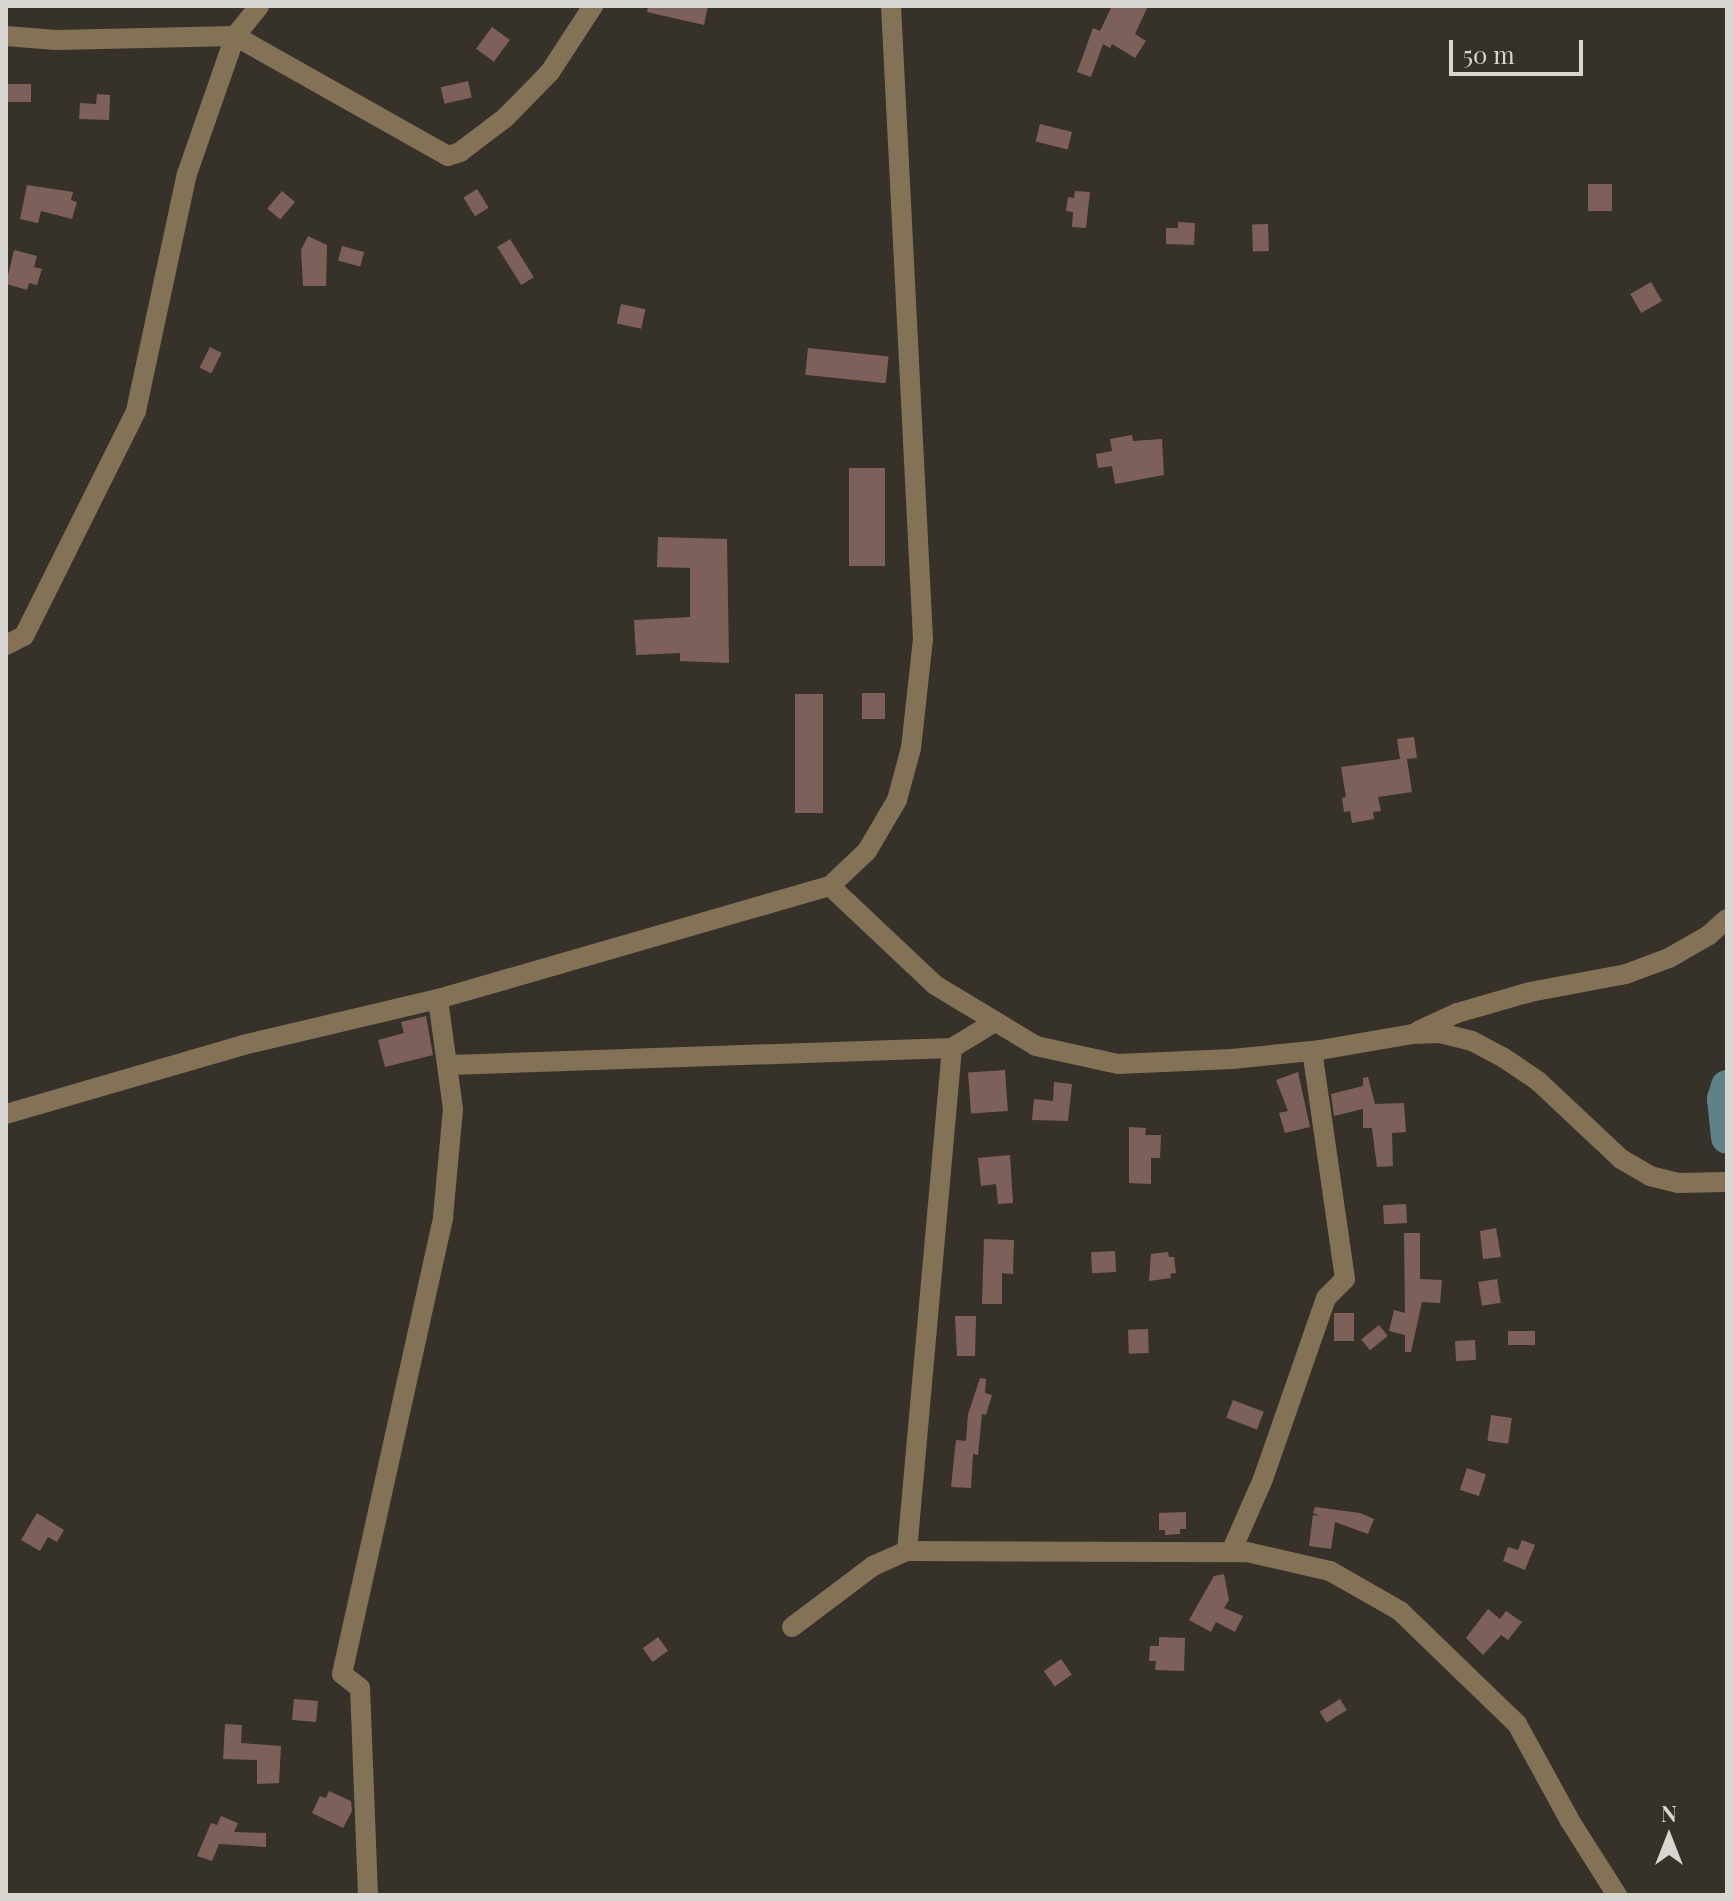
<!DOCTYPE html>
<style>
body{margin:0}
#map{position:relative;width:1733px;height:1901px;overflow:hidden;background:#363229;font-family:"Playfair Display",serif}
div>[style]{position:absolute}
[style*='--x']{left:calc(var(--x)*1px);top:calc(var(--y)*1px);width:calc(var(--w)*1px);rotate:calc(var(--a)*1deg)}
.river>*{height:32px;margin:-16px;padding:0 16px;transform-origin:16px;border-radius:16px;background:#5f8189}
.building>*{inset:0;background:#7e605b;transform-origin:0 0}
.minor>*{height:20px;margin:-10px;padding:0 10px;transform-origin:10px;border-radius:10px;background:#847257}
span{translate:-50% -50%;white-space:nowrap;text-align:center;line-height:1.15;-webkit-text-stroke:7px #363229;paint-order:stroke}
.frame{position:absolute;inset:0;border:8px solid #d7d6d0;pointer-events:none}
.north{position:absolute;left:1629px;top:1797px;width:80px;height:80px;-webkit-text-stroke:6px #363229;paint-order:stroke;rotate:0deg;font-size:22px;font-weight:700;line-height:32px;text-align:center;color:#d7d6d0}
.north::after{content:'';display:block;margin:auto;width:28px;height:36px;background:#d7d6d0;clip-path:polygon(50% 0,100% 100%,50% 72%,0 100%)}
.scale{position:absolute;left:1449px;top:40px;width:134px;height:36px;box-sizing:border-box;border:4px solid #d7d6d0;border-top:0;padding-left:10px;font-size:24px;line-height:28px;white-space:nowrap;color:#d7d6d0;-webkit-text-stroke:6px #363229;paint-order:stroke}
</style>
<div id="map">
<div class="river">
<div style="--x:1727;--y:1086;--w:14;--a:107"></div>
<div style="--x:1723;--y:1099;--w:39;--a:84"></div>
</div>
<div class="building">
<div style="clip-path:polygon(648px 6px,708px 6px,704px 25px,647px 12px)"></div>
<div style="clip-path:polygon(1112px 6px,1148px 6px,1135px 34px,1146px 41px,1135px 58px,1112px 44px,1110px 48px,1103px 44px,1091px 77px,1077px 72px,1093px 28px,1100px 31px)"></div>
<div style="left:492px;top:27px;width:22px;height:27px;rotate:36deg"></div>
<div style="left:468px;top:81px;width:17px;height:28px;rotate:77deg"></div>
<div style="left:31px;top:84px;width:18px;height:25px;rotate:90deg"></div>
<div style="clip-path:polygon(97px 94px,110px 95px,109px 120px,79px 119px,80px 103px,96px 104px)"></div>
<div style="left:1040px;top:124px;width:33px;height:18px;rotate:14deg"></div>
<div style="left:1612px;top:184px;width:27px;height:24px;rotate:90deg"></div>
<div style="clip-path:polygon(27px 185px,73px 192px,71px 200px,77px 202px,72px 219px,41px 211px,38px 223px,20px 219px)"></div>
<div style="left:477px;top:189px;width:22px;height:16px;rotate:58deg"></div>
<div style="left:282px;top:191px;width:17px;height:23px;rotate:40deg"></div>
<div style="clip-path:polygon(1075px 191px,1090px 192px,1086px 228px,1072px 227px,1073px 212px,1066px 211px,1068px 197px,1074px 198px)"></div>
<div style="clip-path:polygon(1178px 222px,1195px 223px,1194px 245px,1166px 244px,1166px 228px,1178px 228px)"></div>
<div style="left:1268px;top:224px;width:27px;height:16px;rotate:88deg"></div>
<div style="clip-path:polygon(308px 236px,327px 245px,326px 286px,303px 286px,301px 250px)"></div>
<div style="left:510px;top:239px;width:45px;height:15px;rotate:58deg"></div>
<div style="left:342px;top:246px;width:23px;height:15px;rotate:15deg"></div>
<div style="clip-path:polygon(14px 250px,37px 256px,34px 267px,42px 269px,37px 285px,29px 283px,27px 290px,6px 284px)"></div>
<div style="left:1651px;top:282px;width:22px;height:24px;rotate:60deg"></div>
<div style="left:621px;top:304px;width:25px;height:20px;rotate:12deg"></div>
<div style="left:210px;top:347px;width:13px;height:23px;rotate:27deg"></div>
<div style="left:808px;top:348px;width:81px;height:27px;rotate:6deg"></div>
<div style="clip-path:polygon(1132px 435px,1133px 441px,1162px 439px,1164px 475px,1115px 484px,1112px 466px,1098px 468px,1096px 454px,1112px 451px,1110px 439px)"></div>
<div style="left:849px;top:468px;width:36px;height:98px"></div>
<div style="clip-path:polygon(658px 537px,727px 539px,729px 663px,680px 661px,680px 653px,636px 655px,634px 620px,690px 617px,690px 568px,657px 567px)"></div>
<div style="left:885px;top:693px;width:26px;height:23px;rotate:90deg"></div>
<div style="left:823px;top:694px;width:119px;height:28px;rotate:90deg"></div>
<div style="clip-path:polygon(1414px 737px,1417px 758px,1407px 759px,1412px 792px,1378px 797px,1381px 811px,1373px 812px,1374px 819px,1352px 823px,1350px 811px,1344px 812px,1342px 798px,1346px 797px,1341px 767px,1400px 759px,1397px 739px)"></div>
<div style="clip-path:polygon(426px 1016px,433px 1055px,385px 1067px,378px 1040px,404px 1033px,401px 1022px)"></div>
<div style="left:1005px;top:1070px;width:41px;height:37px;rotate:86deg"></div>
<div style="clip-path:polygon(1298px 1072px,1310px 1127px,1285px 1133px,1279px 1113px,1288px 1111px,1276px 1080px)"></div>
<div style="clip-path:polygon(1368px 1077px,1375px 1104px,1404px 1103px,1406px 1132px,1392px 1133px,1393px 1166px,1377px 1167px,1372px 1128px,1363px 1128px,1363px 1109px,1334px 1116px,1331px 1094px,1363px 1086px,1363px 1078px)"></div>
<div style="clip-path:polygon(1054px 1082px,1072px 1084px,1068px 1121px,1032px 1120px,1034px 1099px,1053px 1101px)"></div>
<div style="clip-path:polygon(1129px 1127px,1146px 1128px,1145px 1135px,1161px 1135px,1160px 1158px,1151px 1158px,1151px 1184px,1129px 1183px)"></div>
<div style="clip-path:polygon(1010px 1155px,1013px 1203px,998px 1204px,996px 1184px,981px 1186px,978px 1158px)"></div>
<div style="left:1406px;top:1204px;width:19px;height:23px;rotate:87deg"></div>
<div style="clip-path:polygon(1496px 1228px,1501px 1257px,1483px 1259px,1480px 1231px)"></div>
<div style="clip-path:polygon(1404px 1233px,1420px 1233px,1420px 1279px,1442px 1280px,1440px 1303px,1422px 1302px,1411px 1352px,1405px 1352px,1405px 1335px,1389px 1331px,1394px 1310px,1405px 1313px)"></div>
<div style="clip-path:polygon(984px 1239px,1014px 1240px,1013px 1274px,1002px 1273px,1002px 1304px,982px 1304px)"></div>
<div style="left:1115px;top:1251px;width:21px;height:24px;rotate:87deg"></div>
<div style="clip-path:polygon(1168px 1252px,1169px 1257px,1174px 1257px,1176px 1273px,1170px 1274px,1171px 1278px,1149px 1281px,1151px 1254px)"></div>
<div style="left:1497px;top:1279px;width:24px;height:19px;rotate:81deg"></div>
<div style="left:1354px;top:1313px;width:28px;height:20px;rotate:90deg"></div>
<div style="clip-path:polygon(955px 1316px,976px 1316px,975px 1356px,957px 1356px)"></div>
<div style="left:1379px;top:1325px;width:14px;height:23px;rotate:51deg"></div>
<div style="left:1148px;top:1329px;width:24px;height:20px;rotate:88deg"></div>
<div style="left:1535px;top:1331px;width:14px;height:27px;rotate:90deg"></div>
<div style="left:1475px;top:1340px;width:20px;height:20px;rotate:87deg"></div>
<div style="clip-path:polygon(980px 1378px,986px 1379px,985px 1393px,992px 1395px,986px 1415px,982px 1414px,978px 1455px,973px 1454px,971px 1488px,951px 1487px,956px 1440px,966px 1441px,968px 1414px)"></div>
<div style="left:1233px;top:1400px;width:33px;height:19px;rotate:21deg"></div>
<div style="left:1491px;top:1415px;width:21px;height:26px;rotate:8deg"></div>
<div style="left:1467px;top:1468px;width:20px;height:23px;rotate:18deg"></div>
<div style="clip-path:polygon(1315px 1507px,1360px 1513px,1374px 1519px,1368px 1534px,1335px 1522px,1331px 1549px,1309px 1546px,1313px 1515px,1320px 1516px,1313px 1513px)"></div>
<div style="clip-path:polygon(1186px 1512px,1186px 1529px,1180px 1529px,1180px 1534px,1165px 1535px,1165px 1530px,1159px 1530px,1159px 1513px)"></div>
<div style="clip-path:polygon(37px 1513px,64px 1530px,57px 1542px,48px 1537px,40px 1551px,21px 1540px)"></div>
<div style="clip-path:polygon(1522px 1540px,1535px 1545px,1525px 1570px,1503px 1561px,1508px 1547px,1518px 1550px)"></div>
<div style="clip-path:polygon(1224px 1574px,1229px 1600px,1224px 1608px,1243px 1616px,1235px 1632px,1216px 1622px,1211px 1632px,1189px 1620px,1214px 1576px)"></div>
<div style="clip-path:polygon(1488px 1609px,1500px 1619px,1506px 1611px,1522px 1622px,1508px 1640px,1501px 1635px,1483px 1655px,1466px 1638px)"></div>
<div style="left:658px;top:1637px;width:17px;height:19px;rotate:54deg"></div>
<div style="clip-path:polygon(1159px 1637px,1185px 1638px,1184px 1671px,1155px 1670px,1156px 1661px,1149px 1661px,1150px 1646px,1159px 1646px)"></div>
<div style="left:1061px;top:1659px;width:19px;height:21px;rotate:55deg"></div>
<div style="left:294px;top:1699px;width:24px;height:21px;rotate:5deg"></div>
<div style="left:1340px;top:1699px;width:13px;height:24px;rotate:58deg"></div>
<div style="clip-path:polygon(225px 1724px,242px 1725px,241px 1743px,281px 1746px,279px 1783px,257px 1784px,257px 1760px,223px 1759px)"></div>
<div style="clip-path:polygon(329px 1791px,351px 1801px,352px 1811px,343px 1828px,312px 1813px,320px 1796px,326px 1798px)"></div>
<div style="clip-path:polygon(221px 1816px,238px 1823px,234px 1832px,266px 1833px,266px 1847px,219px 1844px,212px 1861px,197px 1856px,211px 1823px,217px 1825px)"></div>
</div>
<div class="minor">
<div style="--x:6;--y:36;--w:50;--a:4.6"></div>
<div style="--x:56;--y:40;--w:179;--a:-1.3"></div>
<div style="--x:235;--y:36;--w:244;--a:29.4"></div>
<div style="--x:448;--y:156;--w:13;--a:-18"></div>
<div style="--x:460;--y:152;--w:56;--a:-37.1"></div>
<div style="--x:505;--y:118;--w:64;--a:-45.6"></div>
<div style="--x:550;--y:72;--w:79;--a:-56.9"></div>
<div style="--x:6;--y:645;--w:20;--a:-27"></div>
<div style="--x:24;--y:636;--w:251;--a:-63.5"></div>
<div style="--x:136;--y:411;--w:242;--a:-77.9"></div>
<div style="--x:187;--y:174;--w:146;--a:-70.8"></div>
<div style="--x:235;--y:36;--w:38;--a:-51"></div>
<div style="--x:830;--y:886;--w:144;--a:43.3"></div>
<div style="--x:935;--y:985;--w:118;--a:31.1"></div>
<div style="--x:1036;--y:1046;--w:84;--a:12.4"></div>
<div style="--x:1118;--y:1064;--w:114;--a:-2.5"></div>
<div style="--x:1232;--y:1059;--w:88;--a:-5.8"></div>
<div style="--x:1320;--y:1050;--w:94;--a:-9.8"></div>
<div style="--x:1413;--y:1034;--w:27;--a:-2"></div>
<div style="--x:1440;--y:1033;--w:33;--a:14"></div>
<div style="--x:1472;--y:1041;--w:36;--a:28"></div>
<div style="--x:1504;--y:1058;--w:41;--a:34.1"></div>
<div style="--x:1538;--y:1081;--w:114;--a:43.2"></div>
<div style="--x:1621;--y:1159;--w:34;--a:30"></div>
<div style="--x:1650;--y:1176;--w:29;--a:14"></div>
<div style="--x:1678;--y:1183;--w:49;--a:-1.2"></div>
<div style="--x:1418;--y:1031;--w:43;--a:-24.8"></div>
<div style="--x:1457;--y:1013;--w:76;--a:-16"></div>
<div style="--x:1530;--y:992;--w:98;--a:-10.6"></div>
<div style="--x:1626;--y:974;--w:46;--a:-20.4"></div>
<div style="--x:1669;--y:958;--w:46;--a:-29.9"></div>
<div style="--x:1709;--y:935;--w:24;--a:-42"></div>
<div style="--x:449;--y:1065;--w:503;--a:-1.94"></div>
<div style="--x:952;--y:1048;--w:48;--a:-31.4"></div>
<div style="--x:6;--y:1114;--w:247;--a:-16.2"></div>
<div style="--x:243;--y:1045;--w:200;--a:-13.3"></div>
<div style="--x:438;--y:999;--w:408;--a:-16.1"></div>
<div style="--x:830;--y:886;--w:51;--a:-43.4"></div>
<div style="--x:867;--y:851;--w:59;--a:-59.5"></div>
<div style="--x:897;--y:800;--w:54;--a:-74.9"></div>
<div style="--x:911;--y:748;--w:110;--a:-83.7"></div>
<div style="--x:923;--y:639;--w:634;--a:-92.89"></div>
<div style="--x:907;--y:1551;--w:505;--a:-84.89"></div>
<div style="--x:1231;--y:1552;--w:80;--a:-66.3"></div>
<div style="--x:1263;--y:1479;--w:192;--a:-70.8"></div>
<div style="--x:1326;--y:1298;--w:27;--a:-45"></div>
<div style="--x:1345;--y:1279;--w:230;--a:-98.2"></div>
<div style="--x:792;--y:1627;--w:101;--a:-37"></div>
<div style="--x:873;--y:1566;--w:37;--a:-24"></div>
<div style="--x:907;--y:1551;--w:340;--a:0.2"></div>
<div style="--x:1247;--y:1552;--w:85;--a:12.9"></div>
<div style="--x:1330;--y:1571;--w:81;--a:29.7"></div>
<div style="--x:1400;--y:1611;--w:163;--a:44"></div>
<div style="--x:1517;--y:1724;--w:111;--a:61.3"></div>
<div style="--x:1570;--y:1821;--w:88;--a:57.6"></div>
<div style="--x:368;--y:1895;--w:207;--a:-92.2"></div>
<div style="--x:360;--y:1688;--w:23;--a:-142"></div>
<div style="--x:342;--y:1674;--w:468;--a:-77.5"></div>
<div style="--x:443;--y:1217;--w:108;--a:-84.7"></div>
<div style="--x:453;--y:1109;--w:111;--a:-97.8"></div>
</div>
<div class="frame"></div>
<div class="north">N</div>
<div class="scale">50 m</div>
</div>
